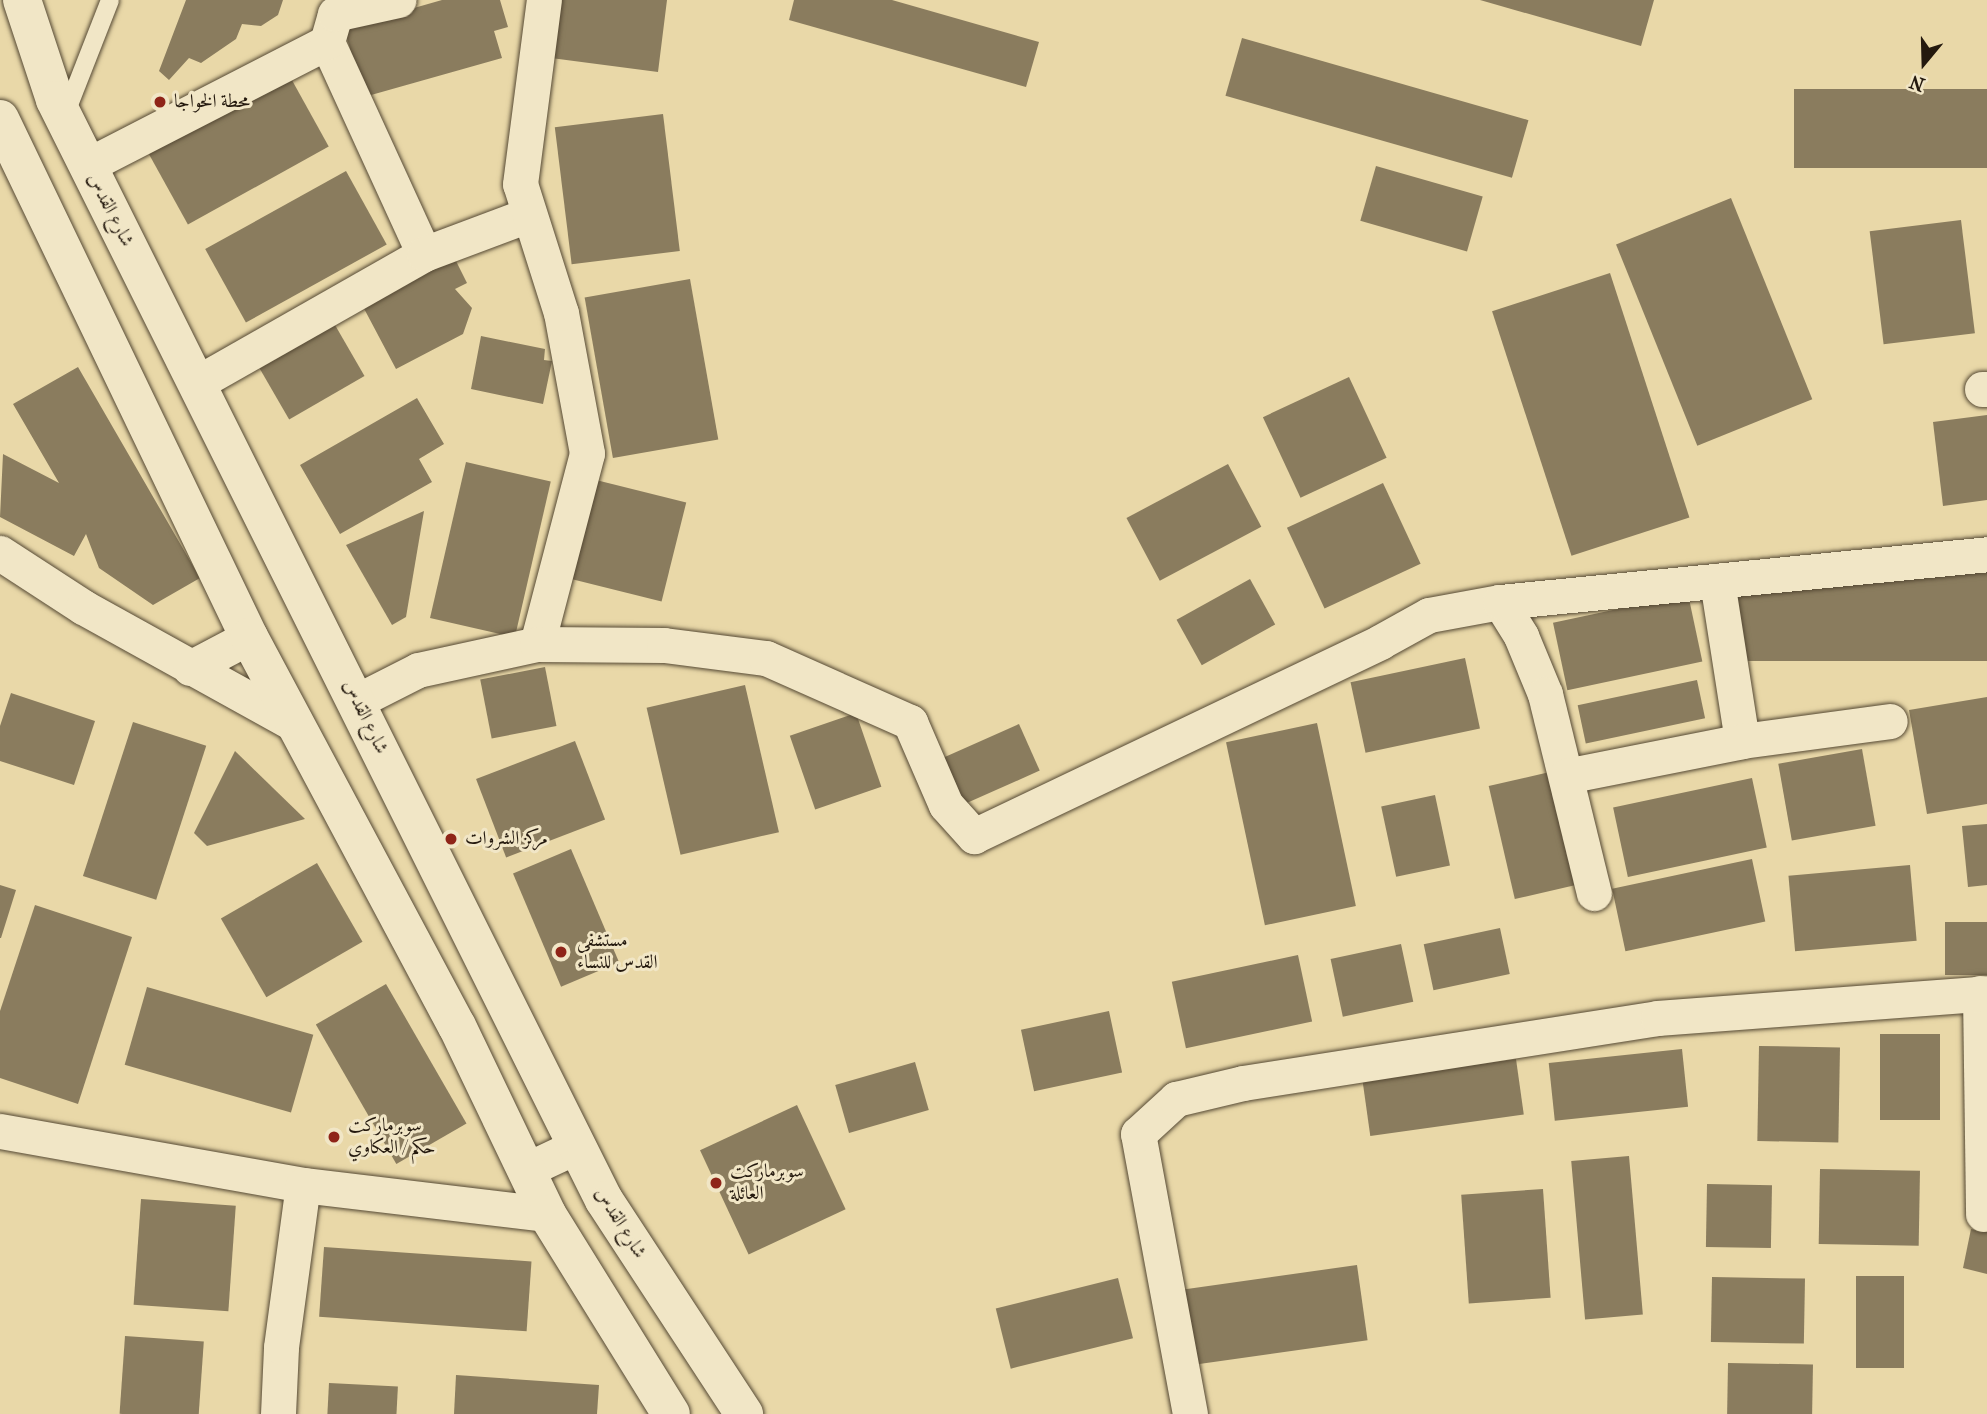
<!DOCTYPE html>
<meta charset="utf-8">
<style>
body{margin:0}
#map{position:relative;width:1987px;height:1414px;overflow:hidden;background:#e9d8a8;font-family:"IM FELL French Canon",Amiri,serif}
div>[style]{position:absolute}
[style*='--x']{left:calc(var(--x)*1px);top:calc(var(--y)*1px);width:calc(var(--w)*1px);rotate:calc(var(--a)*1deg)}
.building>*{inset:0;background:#8a7c5e;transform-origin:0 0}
.roads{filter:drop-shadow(0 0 2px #554934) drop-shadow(0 0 2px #554934)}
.service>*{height:18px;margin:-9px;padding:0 9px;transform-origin:9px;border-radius:9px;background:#f1e6c6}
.minor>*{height:35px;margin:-17.5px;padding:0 17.5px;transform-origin:17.5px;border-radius:17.5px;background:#f1e6c6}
.secondary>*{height:38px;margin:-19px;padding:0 19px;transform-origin:19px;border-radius:19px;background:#f1e6c6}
.dots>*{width:19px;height:19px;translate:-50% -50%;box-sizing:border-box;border:4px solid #f1e6c6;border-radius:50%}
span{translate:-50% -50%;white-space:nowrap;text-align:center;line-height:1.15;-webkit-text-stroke:6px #f1e6c6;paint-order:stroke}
.poi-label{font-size:19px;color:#24190e}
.left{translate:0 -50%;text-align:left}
.street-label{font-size:19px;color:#24190e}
.north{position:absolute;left:1889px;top:28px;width:70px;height:70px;-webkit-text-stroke:5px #f1e6c6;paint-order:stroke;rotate:199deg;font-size:19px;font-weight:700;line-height:28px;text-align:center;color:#24190e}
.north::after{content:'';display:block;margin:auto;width:24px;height:32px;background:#24190e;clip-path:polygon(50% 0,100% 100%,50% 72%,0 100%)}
</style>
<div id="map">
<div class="building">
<div style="clip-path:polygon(186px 0,283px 0,278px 15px,261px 26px,242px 24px,236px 39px,201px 63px,189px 58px,169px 80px,159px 71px)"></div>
<div style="clip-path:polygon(442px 0,500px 0,508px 27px,494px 31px,502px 58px,364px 97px,344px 28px)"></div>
<div style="clip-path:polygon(558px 0,667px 0,658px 72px,551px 58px)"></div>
<div style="clip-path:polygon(794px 0,892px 0,1039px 42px,1026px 87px,789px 20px)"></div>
<div style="clip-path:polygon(1480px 0,1654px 0,1641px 46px)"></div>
<div style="left:1242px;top:38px;width:298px;height:60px;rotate:16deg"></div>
<div style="left:288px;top:73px;width:84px;height:161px;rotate:61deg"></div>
<div style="left:1987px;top:89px;width:79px;height:193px;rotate:90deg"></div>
<div style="left:663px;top:114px;width:138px;height:109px;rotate:83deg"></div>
<div style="left:1376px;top:166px;width:111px;height:57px;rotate:16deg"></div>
<div style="left:346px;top:171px;width:84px;height:161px;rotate:61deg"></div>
<div style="left:1731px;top:198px;width:217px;height:124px;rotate:68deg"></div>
<div style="left:1961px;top:220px;width:114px;height:92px;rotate:83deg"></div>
<div style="clip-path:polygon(452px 253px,467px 283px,455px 289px,472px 308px,463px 334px,396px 369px,360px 301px)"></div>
<div style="left:1610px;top:273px;width:257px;height:124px;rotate:72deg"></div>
<div style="left:690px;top:279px;width:163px;height:107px;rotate:80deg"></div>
<div style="left:335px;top:325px;width:59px;height:87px;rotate:60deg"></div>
<div style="clip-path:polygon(481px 336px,545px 349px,544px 360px,552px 361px,543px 404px,471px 389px)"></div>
<div style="clip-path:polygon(78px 367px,200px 578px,153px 605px,99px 568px,86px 534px,74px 556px,0 517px,3px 454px,59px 483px,13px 404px)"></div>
<div style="left:1349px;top:377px;width:89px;height:95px;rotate:65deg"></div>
<div style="clip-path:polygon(417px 398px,444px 444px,419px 459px,432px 482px,340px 534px,300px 465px)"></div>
<div style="clip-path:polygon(1987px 415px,1987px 500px,1943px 506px,1933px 422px)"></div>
<div style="left:466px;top:462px;width:87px;height:160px;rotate:13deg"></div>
<div style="left:1228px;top:464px;width:71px;height:115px;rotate:62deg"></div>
<div style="left:596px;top:480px;width:93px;height:102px;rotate:14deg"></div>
<div style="left:1383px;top:483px;width:89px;height:106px;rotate:65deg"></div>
<div style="clip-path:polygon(424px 511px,406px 617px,392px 625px,346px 545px)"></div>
<div style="left:1987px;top:565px;width:96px;height:256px;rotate:90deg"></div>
<div style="left:1250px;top:579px;width:52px;height:84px;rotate:61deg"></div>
<div style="left:1688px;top:594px;width:69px;height:138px;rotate:78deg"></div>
<div style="left:1465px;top:658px;width:72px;height:117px;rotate:78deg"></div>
<div style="left:545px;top:667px;width:60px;height:66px;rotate:79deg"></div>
<div style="left:1697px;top:680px;width:39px;height:122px;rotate:78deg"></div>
<div style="left:745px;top:685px;width:151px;height:101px;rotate:77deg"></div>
<div style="clip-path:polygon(11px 693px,95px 721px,74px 785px,0 761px,0 726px)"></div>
<div style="clip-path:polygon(1987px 697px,1987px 804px,1927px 814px,1909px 710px)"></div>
<div style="left:856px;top:713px;width:78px;height:70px;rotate:71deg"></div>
<div style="left:133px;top:722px;width:77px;height:162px;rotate:18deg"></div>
<div style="left:1317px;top:723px;width:187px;height:93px;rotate:78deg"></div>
<div style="left:1019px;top:724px;width:51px;height:83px;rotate:66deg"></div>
<div style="left:575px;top:741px;width:84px;height:106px;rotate:69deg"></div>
<div style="left:1862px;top:749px;width:78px;height:85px;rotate:80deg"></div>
<div style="clip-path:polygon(235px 751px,305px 819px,207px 846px,194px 833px)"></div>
<div style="left:1554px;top:771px;width:116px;height:67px;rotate:77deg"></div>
<div style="left:1752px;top:778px;width:71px;height:142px;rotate:78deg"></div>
<div style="left:1435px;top:795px;width:72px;height:55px;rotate:78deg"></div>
<div style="clip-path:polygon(1987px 824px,1987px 885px,1968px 887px,1962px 826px)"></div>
<div style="left:571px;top:849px;width:123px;height:63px;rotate:67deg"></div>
<div style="left:1752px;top:859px;width:64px;height:143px;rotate:78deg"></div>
<div style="left:317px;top:863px;width:91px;height:111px;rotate:60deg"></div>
<div style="left:1910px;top:865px;width:76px;height:122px;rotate:85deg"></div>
<div style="clip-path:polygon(0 885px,16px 890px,1px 938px,0 938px)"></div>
<div style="clip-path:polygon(35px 905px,132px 937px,78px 1104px,0 1078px,0 1011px)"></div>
<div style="left:1987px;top:922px;width:53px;height:42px;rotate:90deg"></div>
<div style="left:1500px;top:928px;width:47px;height:78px;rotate:78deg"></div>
<div style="left:1401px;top:944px;width:59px;height:72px;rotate:78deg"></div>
<div style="left:1298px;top:955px;width:68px;height:129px;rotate:78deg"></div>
<div style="left:386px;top:984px;width:161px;height:81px;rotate:60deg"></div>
<div style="left:147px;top:987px;width:173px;height:81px;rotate:16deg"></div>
<div style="left:1109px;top:1011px;width:63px;height:90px;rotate:78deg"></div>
<div style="left:1880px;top:1034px;width:60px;height:86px"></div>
<div style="left:1759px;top:1046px;width:81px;height:95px;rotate:1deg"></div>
<div style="left:1682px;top:1049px;width:58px;height:134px;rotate:84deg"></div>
<div style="left:1516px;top:1059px;width:56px;height:155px;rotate:82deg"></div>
<div style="left:915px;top:1062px;width:50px;height:83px;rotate:74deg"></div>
<div style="left:797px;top:1105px;width:115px;height:107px;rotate:65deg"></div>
<div style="left:1629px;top:1156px;width:159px;height:58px;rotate:85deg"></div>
<div style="left:1820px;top:1169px;width:100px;height:75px;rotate:1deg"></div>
<div style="left:1707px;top:1184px;width:65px;height:63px;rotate:1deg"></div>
<div style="left:1543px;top:1189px;width:109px;height:82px;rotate:86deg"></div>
<div style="left:141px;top:1199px;width:95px;height:106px;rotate:4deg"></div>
<div style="clip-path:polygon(1971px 1229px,1987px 1232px,1987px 1274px,1963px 1268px)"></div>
<div style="left:324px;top:1247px;width:208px;height:70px;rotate:4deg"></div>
<div style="left:1357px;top:1265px;width:76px;height:177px;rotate:82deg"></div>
<div style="left:1856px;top:1276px;width:48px;height:92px"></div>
<div style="left:1712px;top:1277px;width:93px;height:65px;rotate:1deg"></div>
<div style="left:1118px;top:1278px;width:62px;height:126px;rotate:76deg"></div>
<div style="left:125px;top:1336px;width:79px;height:78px;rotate:4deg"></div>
<div style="left:1728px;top:1363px;width:85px;height:51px;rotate:1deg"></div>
<div style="clip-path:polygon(456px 1375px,599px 1385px,597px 1414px,454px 1414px)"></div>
<div style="left:329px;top:1383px;width:69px;height:31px;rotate:3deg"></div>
</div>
<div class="roads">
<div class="service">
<div style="--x:65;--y:115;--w:123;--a:-68.6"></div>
</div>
<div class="minor">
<div style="--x:327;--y:42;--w:233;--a:65.4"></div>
<div style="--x:88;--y:165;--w:269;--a:-27.2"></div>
<div style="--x:327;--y:42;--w:29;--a:-74"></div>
<div style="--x:335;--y:14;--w:65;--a:-12.5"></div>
<div style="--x:197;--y:383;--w:261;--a:-29.6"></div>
<div style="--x:424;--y:254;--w:111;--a:-20.6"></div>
<div style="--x:1982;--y:389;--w:5;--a:0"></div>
<div style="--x:0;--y:553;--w:99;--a:33"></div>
<div style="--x:83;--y:607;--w:244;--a:29"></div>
<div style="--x:1717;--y:581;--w:162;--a:81.1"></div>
<div style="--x:1500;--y:602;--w:40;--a:58"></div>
<div style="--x:1521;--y:636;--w:63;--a:67.5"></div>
<div style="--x:1545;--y:694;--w:205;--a:76.2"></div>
<div style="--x:537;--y:644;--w:197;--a:-75.3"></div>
<div style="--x:587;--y:453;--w:142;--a:-100.5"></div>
<div style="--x:561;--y:313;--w:135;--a:-107.6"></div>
<div style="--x:520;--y:184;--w:186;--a:-82.6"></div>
<div style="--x:190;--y:668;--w:67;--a:-27.7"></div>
<div style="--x:357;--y:701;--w:68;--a:-26.9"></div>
<div style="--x:418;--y:670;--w:122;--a:-12.3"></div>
<div style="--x:537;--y:644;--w:127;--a:0.5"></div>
<div style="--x:664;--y:645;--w:103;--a:7.3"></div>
<div style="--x:766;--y:658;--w:158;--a:24"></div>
<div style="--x:910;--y:722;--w:90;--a:66.6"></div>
<div style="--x:946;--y:805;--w:42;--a:47.9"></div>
<div style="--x:974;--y:836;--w:450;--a:-25.5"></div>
<div style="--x:1380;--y:642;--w:56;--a:-28.9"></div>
<div style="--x:1429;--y:615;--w:72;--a:-10.4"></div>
<div style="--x:1500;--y:602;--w:489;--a:-5.6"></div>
<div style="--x:1566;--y:776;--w:179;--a:-11.2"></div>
<div style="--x:1742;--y:741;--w:149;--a:-7.7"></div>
<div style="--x:1980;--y:993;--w:221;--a:89.2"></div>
<div style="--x:0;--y:1131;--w:308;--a:10.1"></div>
<div style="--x:303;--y:1185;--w:246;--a:6.8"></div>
<div style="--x:526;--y:1170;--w:56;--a:-25.2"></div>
<div style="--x:278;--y:1414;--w:67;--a:-87.4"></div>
<div style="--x:281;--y:1347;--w:163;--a:-82.3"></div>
<div style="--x:1190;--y:1414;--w:285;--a:-100.5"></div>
<div style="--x:1138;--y:1134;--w:52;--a:-42.6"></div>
<div style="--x:1176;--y:1099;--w:69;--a:-13.4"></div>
<div style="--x:1243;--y:1083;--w:420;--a:-8.9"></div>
<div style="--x:1658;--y:1018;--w:330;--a:-4.3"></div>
</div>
<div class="secondary">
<div style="--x:22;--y:0;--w:105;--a:71.7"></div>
<div style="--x:55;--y:100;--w:1229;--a:63.48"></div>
<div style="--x:604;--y:1200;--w:256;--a:56.8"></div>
<div style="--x:0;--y:119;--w:575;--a:64.33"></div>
<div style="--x:249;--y:637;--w:441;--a:61.9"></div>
<div style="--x:457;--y:1026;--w:208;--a:64.4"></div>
<div style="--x:547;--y:1214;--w:235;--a:58.2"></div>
</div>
</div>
<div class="dots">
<div style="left:160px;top:102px;background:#8f2418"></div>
<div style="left:451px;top:839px;background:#8f2418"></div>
<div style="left:561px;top:952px;background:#8f2418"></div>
<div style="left:334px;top:1137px;background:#8f2418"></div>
<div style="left:716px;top:1183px;background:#8f2418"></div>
</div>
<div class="poi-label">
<span class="left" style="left:174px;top:102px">محطة الخواجا</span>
<span class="left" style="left:465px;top:839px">مركز الشروات</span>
<span class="left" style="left:577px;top:952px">مستشفى<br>القدس للنساء</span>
<span class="left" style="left:348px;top:1137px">سوبرماركت<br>حكم / العكاوي</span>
<span class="left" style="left:730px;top:1183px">سوبرماركت<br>العائلة</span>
</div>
<div class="street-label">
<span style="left:110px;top:210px;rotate:63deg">شارع القدس</span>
<span style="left:365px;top:717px;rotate:64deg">شارع القدس</span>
<span style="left:620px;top:1223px;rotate:58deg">شارع القدس</span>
</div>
<div class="north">N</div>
</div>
